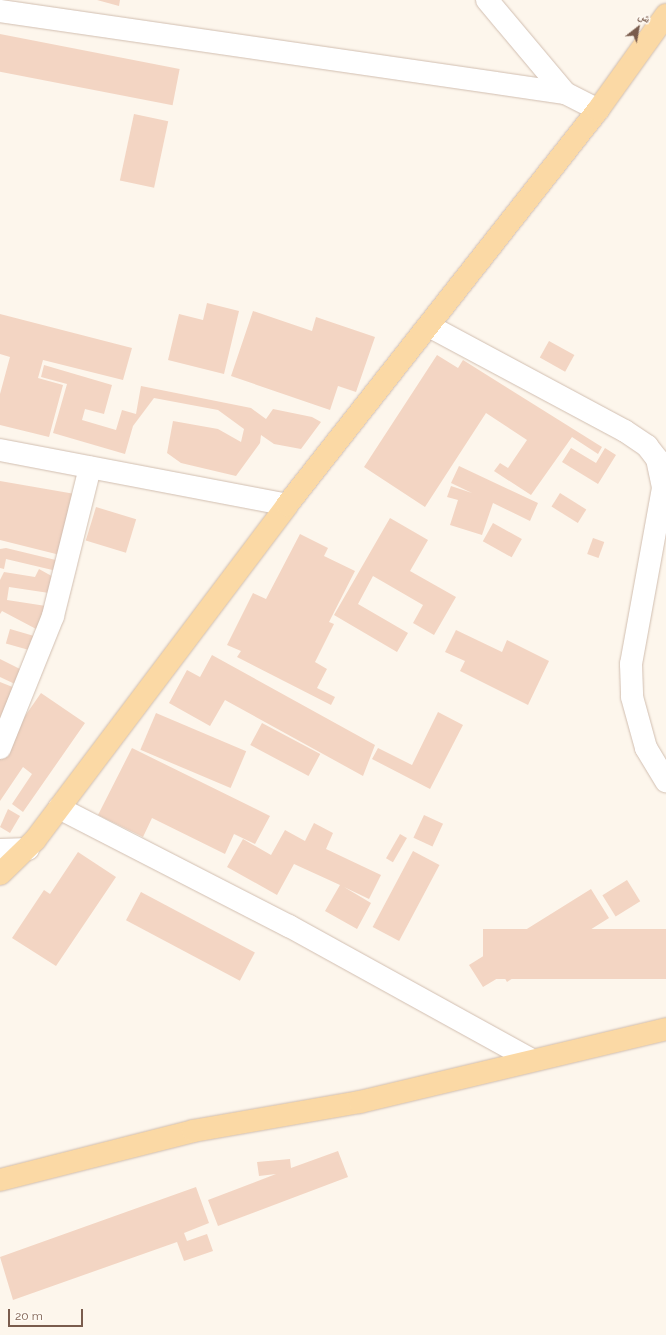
<!DOCTYPE html>
<meta charset="utf-8">
<style>
body{margin:0}
#map{position:relative;width:666px;height:1335px;overflow:hidden;background:#fdf6ec;font-family:Raleway,"Noto Naskh Arabic",sans-serif}
div>[style]{position:absolute}
[style*='--x']{left:calc(var(--x)*1px);top:calc(var(--y)*1px);width:calc(var(--w)*1px);rotate:calc(var(--a)*1deg)}
.building>*{inset:0;background:#f3d5c3;transform-origin:0 0}
.roads{filter:drop-shadow(0 0 1px #d1beb0) drop-shadow(0 0 1px #d1beb0)}
.minor>*{height:22px;margin:-11px;padding:0 11px;transform-origin:11px;border-radius:11px;background:#fff}
.major>*{height:22px;margin:-11px;padding:0 11px;transform-origin:11px;border-radius:11px;background:#fbd9a5}
span{translate:-50% -50%;white-space:nowrap;text-align:center;line-height:1.15;-webkit-text-stroke:3.5px #fffaf3;paint-order:stroke}
.north{position:absolute;left:618px;top:8px;width:40px;height:40px;-webkit-text-stroke:3px #fffaf3;paint-order:stroke;rotate:31deg;font-size:11px;font-weight:700;line-height:16px;text-align:center;color:#7a5c4d}
.north::after{content:'';display:block;margin:auto;width:14px;height:18px;background:#7a5c4d;clip-path:polygon(50% 0,100% 100%,50% 72%,0 100%)}
.scale{position:absolute;left:8px;top:1309px;width:75px;height:18px;box-sizing:border-box;border:2px solid #7a5c4d;border-top:0;padding-left:5px;font-size:12px;line-height:14px;white-space:nowrap;color:#7a5c4d;-webkit-text-stroke:3px #fffaf3;paint-order:stroke}
</style>
<div id="map">
<div class="building">
<div style="clip-path:polygon(97px 0,120px 0,119px 6px)"></div>
<div style="left:0;top:34px;width:183px;height:37px;rotate:11deg"></div>
<div style="left:134px;top:114px;width:35px;height:68px;rotate:12deg"></div>
<div style="clip-path:polygon(207px 303px,239px 311px,224px 374px,168px 360px,179px 314px,203px 320px)"></div>
<div style="clip-path:polygon(253px 311px,312px 331px,316px 317px,375px 337px,356px 392px,338px 386px,330px 410px,231px 376px)"></div>
<div style="clip-path:polygon(0 314px,132px 348px,123px 380px,43px 360px,38px 378px,63px 385px,49px 437px,0 425px,0 394px,10px 357px,0 354px)"></div>
<div style="left:549px;top:341px;width:29px;height:19px;rotate:29deg"></div>
<div style="clip-path:polygon(437px 355px,458px 368px,463px 360px,602px 447px,598px 454px,572px 437px,531px 495px,494px 471px,500px 463px,508px 468px,527px 440px,486px 413px,425px 507px,364px 467px)"></div>
<div style="clip-path:polygon(44px 365px,112px 385px,104px 414px,85px 409px,82px 420px,116px 430px,122px 410px,136px 414px,141px 386px,251px 408px,266px 419px,273px 409px,312px 417px,321px 422px,301px 449px,274px 444px,261px 435px,260px 443px,236px 476px,181px 463px,167px 453px,173px 421px,218px 429px,241px 442px,244px 429px,218px 410px,154px 398px,133px 426px,125px 454px,53px 433px,67px 384px,41px 377px)"></div>
<div style="clip-path:polygon(571px 448px,596px 463px,605px 448px,616px 455px,598px 484px,562px 462px)"></div>
<div style="clip-path:polygon(459px 466px,538px 503px,530px 521px,493px 503px,482px 535px,450px 525px,458px 500px,447px 497px,451px 486px,472px 493px,451px 483px)"></div>
<div style="clip-path:polygon(0 481px,75px 494px,64px 556px,0 540px)"></div>
<div style="left:560px;top:493px;width:31px;height:16px;rotate:32deg"></div>
<div style="left:96px;top:507px;width:42px;height:35px;rotate:17deg"></div>
<div style="clip-path:polygon(390px 518px,428px 540px,410px 571px,456px 597px,434px 635px,413px 623px,423px 605px,373px 576px,358px 604px,408px 633px,397px 652px,334px 615px)"></div>
<div style="left:493px;top:523px;width:33px;height:21px;rotate:29deg"></div>
<div style="clip-path:polygon(300px 534px,328px 548px,324px 556px,355px 571px,329px 622px,334px 624px,315px 662px,327px 669px,317px 688px,335px 697px,331px 705px,237px 657px,241px 651px,227px 645px,253px 593px,266px 599px)"></div>
<div style="left:593px;top:538px;width:12px;height:17px;rotate:20deg"></div>
<div style="clip-path:polygon(6px 548px,64px 562px,61px 572px,6px 559px,4px 569px,0 568px,0 549px)"></div>
<div style="clip-path:polygon(39px 569px,57px 579px,49px 593px,9px 587px,7px 600px,46px 606px,38px 630px,2px 611px,0 614px,0 580px,4px 572px,35px 577px)"></div>
<div style="left:10px;top:629px;width:25px;height:15px;rotate:16deg"></div>
<div style="clip-path:polygon(456px 630px,502px 652px,507px 640px,549px 661px,528px 705px,460px 671px,465px 661px,445px 652px)"></div>
<div style="clip-path:polygon(212px 655px,375px 745px,363px 776px,225px 700px,210px 726px,169px 703px,187px 670px,200px 677px)"></div>
<div style="clip-path:polygon(0 659px,24px 671px,17px 685px,0 677px)"></div>
<div style="clip-path:polygon(0 682px,15px 688px,0 729px)"></div>
<div style="clip-path:polygon(41px 693px,85px 723px,23px 812px,12px 804px,32px 774px,23px 767px,0 801px,0 752px)"></div>
<div style="clip-path:polygon(438px 712px,463px 725px,430px 789px,372px 759px,378px 748px,412px 765px)"></div>
<div style="left:156px;top:713px;width:98px;height:40px;rotate:23deg"></div>
<div style="left:262px;top:723px;width:66px;height:25px;rotate:28deg"></div>
<div style="clip-path:polygon(132px 748px,270px 816px,255px 844px,234px 834px,225px 854px,152px 818px,143px 837px,98px 815px)"></div>
<div style="clip-path:polygon(8px 809px,20px 816px,10px 833px,0 827px)"></div>
<div style="left:424px;top:815px;width:21px;height:25px;rotate:25deg"></div>
<div style="clip-path:polygon(314px 823px,333px 833px,326px 849px,381px 875px,369px 899px,344px 887px,371px 903px,357px 929px,325px 911px,340px 885px,294px 864px,277px 895px,227px 867px,243px 839px,271px 855px,285px 830px,305px 841px)"></div>
<div style="left:400px;top:834px;width:8px;height:28px;rotate:30deg"></div>
<div style="left:413px;top:851px;width:30px;height:86px;rotate:28deg"></div>
<div style="clip-path:polygon(78px 852px,116px 877px,56px 966px,12px 938px,44px 890px,50px 894px)"></div>
<div style="left:627px;top:880px;width:25px;height:29px;rotate:58deg"></div>
<div style="clip-path:polygon(591px 889px,609px 918px,507px 982px,503px 975px,483px 987px,469px 965px)"></div>
<div style="left:141px;top:892px;width:129px;height:32px;rotate:28deg"></div>
<div style="left:666px;top:929px;width:50px;height:183px;rotate:90deg"></div>
<div style="clip-path:polygon(338px 1151px,348px 1177px,218px 1226px,208px 1200px,276px 1174px,259px 1176px,257px 1162px,290px 1159px,291px 1168px)"></div>
<div style="clip-path:polygon(196px 1187px,209px 1223px,184px 1233px,187px 1241px,207px 1234px,213px 1251px,184px 1261px,177px 1242px,13px 1300px,0 1257px)"></div>
</div>
<div class="roads">
<div class="minor">
<div style="--x:487;--y:0;--w:121;--a:50"></div>
<div style="--x:0;--y:11;--w:571;--a:8.26"></div>
<div style="--x:565;--y:93;--w:37;--a:27"></div>
<div style="--x:429;--y:326;--w:222;--a:28.2"></div>
<div style="--x:625;--y:431;--w:27;--a:34"></div>
<div style="--x:647;--y:446;--w:16;--a:52"></div>
<div style="--x:657;--y:459;--w:30;--a:78"></div>
<div style="--x:663;--y:488;--w:179;--a:100.3"></div>
<div style="--x:631;--y:664;--w:33;--a:88"></div>
<div style="--x:632;--y:697;--w:53;--a:74.6"></div>
<div style="--x:646;--y:748;--w:39;--a:59"></div>
<div style="--x:0;--y:450;--w:292;--a:10.8"></div>
<div style="--x:0;--y:748;--w:142;--a:-68.1"></div>
<div style="--x:53;--y:616;--w:153;--a:-76"></div>
<div style="--x:59;--y:808;--w:259;--a:27.2"></div>
<div style="--x:289;--y:926;--w:277;--a:28.9"></div>
<div style="--x:0;--y:850;--w:28;--a:-2"></div>
</div>
<div class="major">
<div style="--x:0;--y:874;--w:49;--a:-44.2"></div>
<div style="--x:35;--y:840;--w:419;--a:-53"></div>
<div style="--x:287;--y:505;--w:503;--a:-51.79"></div>
<div style="--x:598;--y:110;--w:117;--a:-54.4"></div>
<div style="--x:0;--y:1180;--w:199;--a:-14.2"></div>
<div style="--x:193;--y:1131;--w:169;--a:-9.9"></div>
<div style="--x:360;--y:1102;--w:315;--a:-13.4"></div>
</div>
</div>
<div class="north">ش</div>
<div class="scale">20 m</div>
</div>
